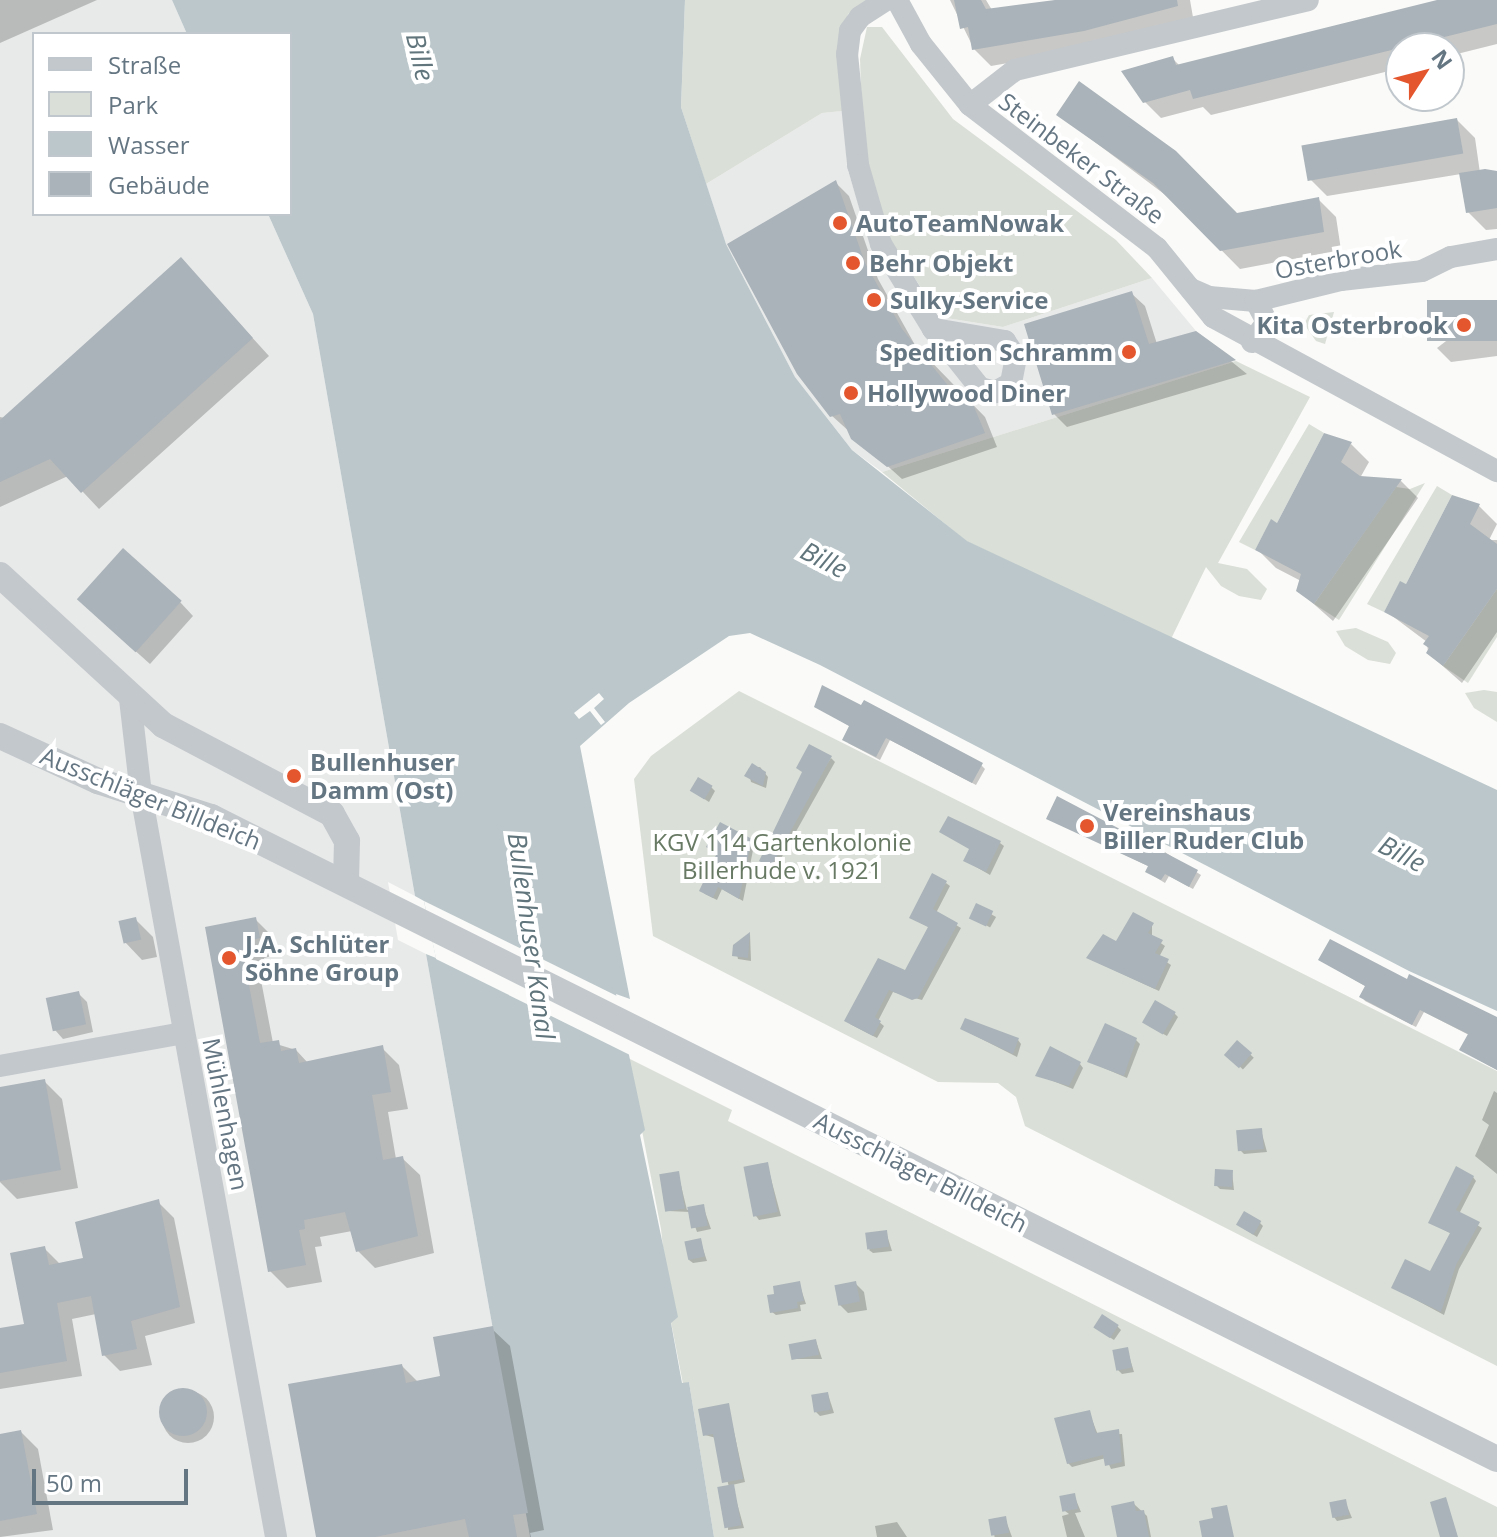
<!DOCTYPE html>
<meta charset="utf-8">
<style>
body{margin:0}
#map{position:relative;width:1497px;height:1537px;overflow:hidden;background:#fafaf8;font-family:"Open Sans",sans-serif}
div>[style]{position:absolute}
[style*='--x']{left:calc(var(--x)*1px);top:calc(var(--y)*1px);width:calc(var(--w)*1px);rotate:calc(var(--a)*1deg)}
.built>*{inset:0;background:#e8e9e9}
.green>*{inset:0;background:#dadfd7}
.water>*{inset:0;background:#bbc7cb}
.pier>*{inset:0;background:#fafaf8}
.shadow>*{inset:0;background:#0003;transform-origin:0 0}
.round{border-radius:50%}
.building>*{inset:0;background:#aab3b9;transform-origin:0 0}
.minor>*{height:22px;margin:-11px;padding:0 11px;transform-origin:11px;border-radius:11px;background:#c3c8cc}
.tertiary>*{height:26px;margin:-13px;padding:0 13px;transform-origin:13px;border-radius:13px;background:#c3c8cc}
.dots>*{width:22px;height:22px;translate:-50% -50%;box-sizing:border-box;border:4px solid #fff;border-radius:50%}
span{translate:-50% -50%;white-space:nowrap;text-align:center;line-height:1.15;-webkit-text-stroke:8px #fff;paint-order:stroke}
.street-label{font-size:24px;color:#657683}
.poi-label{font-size:24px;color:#657683;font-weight:700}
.left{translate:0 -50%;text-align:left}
.right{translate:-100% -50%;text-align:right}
.park-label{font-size:24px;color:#687a64}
.water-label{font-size:26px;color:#60757c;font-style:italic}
.legend{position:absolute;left:32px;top:32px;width:260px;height:184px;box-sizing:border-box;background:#fff;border:2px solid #c1c8cd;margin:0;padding:10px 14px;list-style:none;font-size:24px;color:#657683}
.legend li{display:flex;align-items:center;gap:16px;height:40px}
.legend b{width:40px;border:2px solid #c1c8cd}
.north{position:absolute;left:1385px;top:32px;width:80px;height:80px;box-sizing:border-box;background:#fff;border:2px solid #c1c8cd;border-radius:50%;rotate:54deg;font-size:22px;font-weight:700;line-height:32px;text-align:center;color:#657683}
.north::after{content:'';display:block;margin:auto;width:28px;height:36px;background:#e4572e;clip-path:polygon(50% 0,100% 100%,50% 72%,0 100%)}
.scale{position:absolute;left:32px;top:1469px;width:156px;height:36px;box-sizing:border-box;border:4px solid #657683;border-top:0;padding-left:10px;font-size:24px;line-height:28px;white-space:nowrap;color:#657683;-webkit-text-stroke:6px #fff;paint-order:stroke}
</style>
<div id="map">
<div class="built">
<div style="clip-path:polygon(0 0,172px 0,187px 34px,34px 34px,34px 214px,268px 214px,313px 314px,415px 896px,388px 882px,398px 940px,426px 954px,530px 1537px,0 1537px)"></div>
<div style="clip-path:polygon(843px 111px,847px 167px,872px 248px,925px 334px,940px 317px,1003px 327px,1152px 278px,1196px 331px,1236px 361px,882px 472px,852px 450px,795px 377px,726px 244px,706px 184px,822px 113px)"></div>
</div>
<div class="green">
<div style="clip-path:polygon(685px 0,869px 0,848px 14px,838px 58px,843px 111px,822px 113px,706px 184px,681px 107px)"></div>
<div style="clip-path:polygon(867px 27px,882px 27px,953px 119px,1116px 240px,1152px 278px,1003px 327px,940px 317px,890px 240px,863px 145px,860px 59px)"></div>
<div style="clip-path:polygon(1334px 312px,1325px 344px,1316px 341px,1304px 324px,1309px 315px)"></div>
<div style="clip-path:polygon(1236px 361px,1310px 397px,1218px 563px,1247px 569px,1267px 589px,1261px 600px,1239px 596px,1221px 586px,1206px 567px,1171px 639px,966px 541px,882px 472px)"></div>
<div style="clip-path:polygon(1309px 424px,1324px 433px,1277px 523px,1271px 520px,1255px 550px,1239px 542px)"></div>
<div style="clip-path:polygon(1425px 483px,1339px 620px,1314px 604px,1396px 487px,1410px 489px)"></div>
<div style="clip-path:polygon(1437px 486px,1452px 495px,1406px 584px,1400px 582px,1384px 612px,1367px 604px)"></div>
<div style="clip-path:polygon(1497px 589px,1497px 637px,1468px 683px,1443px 666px)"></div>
<div style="clip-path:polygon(1356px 628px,1388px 642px,1396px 653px,1390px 664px,1368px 660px,1345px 646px,1336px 631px)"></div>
<div style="clip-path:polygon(1484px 690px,1497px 692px,1497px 722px,1474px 708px,1465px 693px)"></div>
<div style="clip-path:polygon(739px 691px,1497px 1071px,1497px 1366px,1025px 1126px,1016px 1097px,998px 1083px,938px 1082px,653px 936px,634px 779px,651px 756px)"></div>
<div style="clip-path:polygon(628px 1058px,732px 1110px,728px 1121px,1497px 1507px,1497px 1537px,714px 1537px,689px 1382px,683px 1384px,671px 1322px,661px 1229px)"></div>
</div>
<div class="water">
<div style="clip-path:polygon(172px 0,685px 0,681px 107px,726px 244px,795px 377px,852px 450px,967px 541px,1497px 790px,1497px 1011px,1409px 971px,820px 665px,750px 633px,729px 636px,629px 703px,580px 746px,630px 999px,616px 994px,645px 1130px,640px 1135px,678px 1317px,671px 1323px,682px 1383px,689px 1382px,714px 1537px,530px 1537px,426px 954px,436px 958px,424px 901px,415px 896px,313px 314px,268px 214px,290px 214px,290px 34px,187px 34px)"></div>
</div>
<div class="pier">
<div style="clip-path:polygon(599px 693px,604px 699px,594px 708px,605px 722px,601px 725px,590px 711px,579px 719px,574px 713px)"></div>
<div style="clip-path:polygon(424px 901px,619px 997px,630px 1055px,436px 959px)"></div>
</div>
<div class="shadow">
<div style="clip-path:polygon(0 0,97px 0,0 43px)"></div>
<div style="clip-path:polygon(950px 0,986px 0,992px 10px,1063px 0,1190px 0,1194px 23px,1101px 47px,991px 66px,974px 49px)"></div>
<div style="clip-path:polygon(1446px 0,1497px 0,1497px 44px,1449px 56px,1449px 48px,1401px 48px,1401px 68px,1211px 115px,1203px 107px,1161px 118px,1145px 102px,1172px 58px,1180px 66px)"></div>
<div style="clip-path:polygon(1059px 115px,1236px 215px,1318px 199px,1336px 217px,1341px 250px,1240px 269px,1172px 200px)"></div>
<div style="clip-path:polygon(1457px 120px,1475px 138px,1480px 173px,1497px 171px,1497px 229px,1486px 230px,1468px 212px,1461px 174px,1327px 196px,1309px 178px)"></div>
<div style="clip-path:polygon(836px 183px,849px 196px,878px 279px,915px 345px,985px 417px,997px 447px,902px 479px,831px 415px)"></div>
<div style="clip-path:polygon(198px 278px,269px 356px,99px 509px,68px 476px,0 507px,0 417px,5px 418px)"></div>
<div style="clip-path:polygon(1131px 293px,1145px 306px,1157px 344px,1196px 333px,1247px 374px,1067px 427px,1054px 414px)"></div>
<div style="clip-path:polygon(1497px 302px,1497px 356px,1451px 362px,1437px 348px)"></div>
<div style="clip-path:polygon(1351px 444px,1369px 462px,1360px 478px,1401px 481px,1418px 498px,1333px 621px,1299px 591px,1301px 581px,1276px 568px,1258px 550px)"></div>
<div style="clip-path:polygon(1453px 497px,1479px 506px,1497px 524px,1489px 540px,1497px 540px,1497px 632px,1462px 683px,1428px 653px,1427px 642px,1387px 612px,1407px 587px)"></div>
<div style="clip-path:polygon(180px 602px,193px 616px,150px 664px,93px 613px)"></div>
<div style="clip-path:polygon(823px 687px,981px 765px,985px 769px,976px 785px,890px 740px,880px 760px,848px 743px,851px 727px,816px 706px)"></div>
<div style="clip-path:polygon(831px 758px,835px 762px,775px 869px,765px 864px,761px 861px)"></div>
<div style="clip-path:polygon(760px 767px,768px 777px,766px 788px,751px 782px,748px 769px)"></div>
<div style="clip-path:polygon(711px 787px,715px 791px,709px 802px,692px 791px)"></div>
<div style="clip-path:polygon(1048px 818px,1157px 855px,1160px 849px,1201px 875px,1193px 889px,1169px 876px,1165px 883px,1152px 875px,1150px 867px)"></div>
<div style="clip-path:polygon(750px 841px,754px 845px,743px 901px,722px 889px,717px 900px,705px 894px,701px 890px,719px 854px,709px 847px)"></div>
<div style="clip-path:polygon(1000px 843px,1004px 846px,990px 875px,966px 861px,971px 850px)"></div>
<div style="clip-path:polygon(946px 883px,950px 886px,936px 913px,961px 928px,922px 1000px,893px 992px,878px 1021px,884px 1026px,877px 1038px,850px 1024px,905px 973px,930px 928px,911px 917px)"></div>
<div style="left:977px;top:906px;width:22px;height:12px;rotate:30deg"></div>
<div style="clip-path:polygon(135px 919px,153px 937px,157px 957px,142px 960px,124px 941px)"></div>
<div style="clip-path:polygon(255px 919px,273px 937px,276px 955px,264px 958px,267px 974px,260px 975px,273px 1043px,296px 1050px,308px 1063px,382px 1048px,399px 1065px,408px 1109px,388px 1112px,396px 1159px,402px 1158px,420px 1175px,434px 1253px,375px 1268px,357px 1250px,352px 1231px,320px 1237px,322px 1246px,315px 1247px,322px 1282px,287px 1288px,270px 1271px,207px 928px)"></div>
<div style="clip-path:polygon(1152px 925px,1152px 937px,1165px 946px,1159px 957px,1171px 965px,1159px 991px,1088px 958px)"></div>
<div style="clip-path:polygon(750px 934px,751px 961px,738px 959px,735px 946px)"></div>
<div style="clip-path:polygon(1320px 960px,1497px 1023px,1497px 1070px,1461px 1050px,1469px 1035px,1424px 1012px,1416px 1027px,1365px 1001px,1362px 997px,1367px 987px)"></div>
<div style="clip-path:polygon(78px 993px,87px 1002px,93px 1032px,63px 1039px,55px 1030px)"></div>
<div style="clip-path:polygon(1174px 1013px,1178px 1017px,1167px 1036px,1149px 1026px)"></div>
<div style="clip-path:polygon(962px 1029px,1018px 1040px,1021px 1044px,1017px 1057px)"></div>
<div style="clip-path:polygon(1136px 1040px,1140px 1044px,1127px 1078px,1090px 1062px)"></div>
<div style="left:1237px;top:1042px;width:23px;height:16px;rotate:43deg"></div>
<div style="clip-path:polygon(1080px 1064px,1083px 1068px,1073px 1089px,1038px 1075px)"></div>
<div style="clip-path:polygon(44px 1081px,62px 1099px,78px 1188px,17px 1199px,0 1182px,0 1089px)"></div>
<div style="clip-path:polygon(1494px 1091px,1497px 1093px,1497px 1174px,1475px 1156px,1489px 1125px,1482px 1120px)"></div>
<div style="clip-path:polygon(1261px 1130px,1267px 1152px,1244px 1154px,1240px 1150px)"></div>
<div style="clip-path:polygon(767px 1164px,781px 1216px,759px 1220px,756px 1216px)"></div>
<div style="clip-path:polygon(1232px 1172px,1234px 1190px,1220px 1189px,1216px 1185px)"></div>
<div style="clip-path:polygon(678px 1173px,687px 1210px,703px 1206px,711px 1229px,697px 1232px,690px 1212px,668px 1211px)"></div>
<div style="clip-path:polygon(1473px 1177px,1476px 1181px,1459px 1214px,1482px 1228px,1459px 1269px,1444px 1315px,1394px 1288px,1431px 1274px,1452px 1234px,1431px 1223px)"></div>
<div style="clip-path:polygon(158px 1202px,174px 1218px,195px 1323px,145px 1336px,152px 1365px,120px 1371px,104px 1355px,96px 1314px,72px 1319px,82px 1376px,0 1389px,0 1330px,26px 1326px,44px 1248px,61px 1265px,85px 1260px)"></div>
<div style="clip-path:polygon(1260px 1223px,1263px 1226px,1257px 1237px,1238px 1225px)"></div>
<div style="clip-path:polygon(886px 1232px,892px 1251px,873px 1253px,869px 1250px)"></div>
<div style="clip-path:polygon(700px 1240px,707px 1261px,693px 1263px,689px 1260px)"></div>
<div style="clip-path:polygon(799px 1283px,806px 1304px,800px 1305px,801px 1311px,776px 1315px,772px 1312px)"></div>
<div style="clip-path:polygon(855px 1283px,864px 1292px,867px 1310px,848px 1313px,839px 1304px)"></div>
<div style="clip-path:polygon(1117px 1326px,1121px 1330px,1114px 1340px,1100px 1331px)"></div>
<div style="clip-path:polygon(492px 1329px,510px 1346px,544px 1530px,530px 1533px,531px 1537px,321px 1537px,402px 1366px,419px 1383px,442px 1378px)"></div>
<div style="clip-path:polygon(816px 1341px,822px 1359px,793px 1359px)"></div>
<div style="clip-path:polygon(1127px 1349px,1134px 1372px,1122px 1374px,1118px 1370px)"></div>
<div class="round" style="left:162px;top:1391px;width:52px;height:52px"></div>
<div style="clip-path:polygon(828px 1394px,834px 1413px,820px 1416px,816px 1412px)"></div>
<div style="clip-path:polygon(728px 1405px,745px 1482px,732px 1485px,744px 1528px,728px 1530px,729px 1487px,716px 1438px,705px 1435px)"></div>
<div style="clip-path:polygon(1089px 1412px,1098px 1435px,1122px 1434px,1125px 1466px,1111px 1469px,1106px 1458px,1072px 1467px,1068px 1463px)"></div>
<div style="clip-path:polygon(21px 1432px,38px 1449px,53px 1530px,0 1537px,0 1436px)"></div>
<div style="clip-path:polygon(1074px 1495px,1081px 1512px,1075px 1513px,1085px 1537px,1067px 1537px,1062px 1516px,1069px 1514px,1065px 1511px)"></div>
<div style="clip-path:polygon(1345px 1501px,1352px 1518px,1337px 1521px,1334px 1517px)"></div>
<div style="clip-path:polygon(1134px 1504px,1147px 1516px,1151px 1537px,1119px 1537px)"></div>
<div style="clip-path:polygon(1005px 1518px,1012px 1537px,995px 1537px,994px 1536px)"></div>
<div style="clip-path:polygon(897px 1522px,907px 1537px,877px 1537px,875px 1526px)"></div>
</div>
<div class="building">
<div style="clip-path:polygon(954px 0,981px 0,986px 9px,1055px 0,1177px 0,1178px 6px,1084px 31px,972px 50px,968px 27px,960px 29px)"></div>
<div style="clip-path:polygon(1437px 0,1497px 0,1497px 24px,1193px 99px,1190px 90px,1143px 103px,1121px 71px,1173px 56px,1176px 65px)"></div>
<div style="clip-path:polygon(1079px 81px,1176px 151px,1237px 213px,1319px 197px,1324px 232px,1220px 251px,1153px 183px,1056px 115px)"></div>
<div style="left:1457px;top:118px;width:36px;height:158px;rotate:80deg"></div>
<div style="clip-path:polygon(1485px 169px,1497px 171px,1497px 208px,1466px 213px,1459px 173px)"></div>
<div style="clip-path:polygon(836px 180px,865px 263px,902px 329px,950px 388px,972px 402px,985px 433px,887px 467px,851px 439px,840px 414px,830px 417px,797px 374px,727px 244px)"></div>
<div style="clip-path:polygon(181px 257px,253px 338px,81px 493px,50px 459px,0 482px,0 420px)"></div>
<div style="clip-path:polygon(1132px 291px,1149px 344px,1196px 331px,1236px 360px,1052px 415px,1024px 324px)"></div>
<div style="left:1497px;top:300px;width:41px;height:70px;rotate:90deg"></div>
<div style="clip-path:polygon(1324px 433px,1352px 442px,1341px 462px,1360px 476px,1402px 479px,1314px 604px,1296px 591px,1301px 574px,1255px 550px,1271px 519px,1277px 523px)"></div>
<div style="clip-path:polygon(1452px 495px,1480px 504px,1470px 524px,1497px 544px,1497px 589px,1443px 666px,1426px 653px,1429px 648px,1423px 644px,1429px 636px,1384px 612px,1400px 581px,1406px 584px)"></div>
<div style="left:123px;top:548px;width:79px;height:69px;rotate:42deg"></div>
<div style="clip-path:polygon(822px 685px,861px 705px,864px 700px,983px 763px,972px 783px,886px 738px,876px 757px,842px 740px,849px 726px,814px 707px)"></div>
<div style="clip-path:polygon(809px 744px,832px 756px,771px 867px,759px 861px,802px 772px,796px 768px)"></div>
<div style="clip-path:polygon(752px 763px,766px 772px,763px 786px,744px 776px)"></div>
<div style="left:698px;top:777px;width:17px;height:16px;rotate:31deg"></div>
<div style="clip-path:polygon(1057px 796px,1198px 870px,1189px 887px,1165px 874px,1161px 880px,1145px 872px,1148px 866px,1046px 819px)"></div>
<div style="clip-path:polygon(948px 816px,1001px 841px,986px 872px,963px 861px,969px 849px,939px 832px)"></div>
<div style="clip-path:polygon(720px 822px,752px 839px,739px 899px,718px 887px,713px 898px,699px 891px,717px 853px,706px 847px)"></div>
<div style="clip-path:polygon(932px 873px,947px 881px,933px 909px,958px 923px,918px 998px,912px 1000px,889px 990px,875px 1017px,881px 1021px,873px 1036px,844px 1021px,878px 958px,905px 970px,928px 927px,909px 918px)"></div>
<div style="left:976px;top:903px;width:19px;height:17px;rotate:25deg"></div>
<div style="clip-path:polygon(1133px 912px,1154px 923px,1148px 933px,1163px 940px,1155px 953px,1169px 959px,1155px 989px,1086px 958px,1103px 934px,1116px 941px)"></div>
<div style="left:136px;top:917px;width:23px;height:18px;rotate:77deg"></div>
<div style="clip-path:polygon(256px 917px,260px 938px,248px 941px,251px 957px,244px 959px,260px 1043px,279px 1040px,281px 1051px,296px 1048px,299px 1063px,383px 1045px,391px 1092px,372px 1095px,383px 1160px,403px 1156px,418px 1236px,356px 1252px,345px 1212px,304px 1220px,305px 1229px,299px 1230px,306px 1265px,268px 1272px,205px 927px)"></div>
<div style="clip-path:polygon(750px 932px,748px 958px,732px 956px,733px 945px)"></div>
<div style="clip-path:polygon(1330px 939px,1407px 979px,1409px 974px,1497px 1017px,1497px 1070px,1459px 1050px,1468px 1034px,1420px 1010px,1412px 1025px,1359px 997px,1365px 986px,1318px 960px)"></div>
<div style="left:79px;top:991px;width:34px;height:34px;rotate:78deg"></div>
<div style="left:1155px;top:1000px;width:24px;height:26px;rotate:30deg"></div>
<div style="clip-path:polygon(965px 1018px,1019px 1038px,1013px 1054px,960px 1029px)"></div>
<div style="clip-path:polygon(1105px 1023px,1137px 1038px,1124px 1076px,1087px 1062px)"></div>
<div style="left:1237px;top:1040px;width:20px;height:20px;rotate:41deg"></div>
<div style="clip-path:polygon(1050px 1046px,1081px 1062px,1069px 1086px,1035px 1076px)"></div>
<div style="clip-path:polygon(45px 1079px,61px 1170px,0 1181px,0 1087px)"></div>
<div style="left:1262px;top:1128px;width:21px;height:26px;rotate:85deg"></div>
<div style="left:768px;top:1162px;width:51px;height:25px;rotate:79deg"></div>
<div style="clip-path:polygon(1456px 1166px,1474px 1176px,1456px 1210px,1480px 1222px,1456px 1265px,1441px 1312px,1391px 1288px,1405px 1259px,1430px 1271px,1450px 1233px,1428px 1223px)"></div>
<div style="left:1215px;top:1169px;width:18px;height:17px;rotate:3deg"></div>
<div style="left:679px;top:1171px;width:38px;height:20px;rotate:81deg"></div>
<div style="clip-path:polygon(159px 1199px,180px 1307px,131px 1321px,137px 1349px,102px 1356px,91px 1296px,57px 1303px,67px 1361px,0 1373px,0 1328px,24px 1324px,10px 1253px,45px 1246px,49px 1265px,83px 1258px,75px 1222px)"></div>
<div style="left:704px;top:1204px;width:22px;height:17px;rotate:80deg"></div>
<div style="left:1244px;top:1211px;width:20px;height:16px;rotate:30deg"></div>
<div style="left:887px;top:1230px;width:17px;height:22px;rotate:83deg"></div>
<div style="left:701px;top:1238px;width:19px;height:17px;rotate:78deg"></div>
<div style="clip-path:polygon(800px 1281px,804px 1301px,797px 1302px,798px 1308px,770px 1313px,767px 1295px,774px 1294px,773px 1286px)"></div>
<div style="left:856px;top:1281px;width:21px;height:22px;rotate:79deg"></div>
<div style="left:1102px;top:1314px;width:20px;height:16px;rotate:33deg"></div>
<div style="clip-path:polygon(493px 1326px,528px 1513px,513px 1515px,517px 1537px,469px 1537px,465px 1519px,375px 1537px,316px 1537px,288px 1384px,402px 1364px,406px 1383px,440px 1376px,433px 1337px)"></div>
<div style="left:816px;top:1339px;width:16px;height:28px;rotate:79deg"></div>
<div style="left:1128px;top:1347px;width:21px;height:16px;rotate:79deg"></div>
<div class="round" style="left:159px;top:1388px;width:48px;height:48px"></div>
<div style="left:828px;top:1392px;width:18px;height:17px;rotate:81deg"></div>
<div style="clip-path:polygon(729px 1403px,743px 1479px,722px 1483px,713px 1434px,703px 1436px,698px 1409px)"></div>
<div style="clip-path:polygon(1090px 1410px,1096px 1433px,1119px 1429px,1122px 1462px,1105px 1466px,1103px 1455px,1067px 1464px,1054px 1418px)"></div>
<div style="clip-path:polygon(21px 1430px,37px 1514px,0 1521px,0 1434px)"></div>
<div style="left:734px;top:1484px;width:42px;height:17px;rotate:80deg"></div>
<div style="left:1075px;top:1493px;width:16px;height:16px;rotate:79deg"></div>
<div style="clip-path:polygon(1446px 1497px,1458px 1537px,1440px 1537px,1430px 1502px)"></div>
<div style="left:1346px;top:1499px;width:16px;height:17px;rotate:79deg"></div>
<div style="clip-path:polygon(1134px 1501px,1136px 1511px,1144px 1510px,1149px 1537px,1117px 1537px,1111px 1506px)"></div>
<div style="clip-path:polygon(1227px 1505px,1234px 1537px,1202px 1537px,1199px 1521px,1213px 1518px,1211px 1508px)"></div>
<div style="left:1006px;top:1516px;width:17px;height:18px;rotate:80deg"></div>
</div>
<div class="minor">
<div style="--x:886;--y:0;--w:31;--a:147"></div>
<div style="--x:860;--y:17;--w:17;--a:126"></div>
<div style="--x:850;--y:31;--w:23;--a:97"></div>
<div style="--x:847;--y:54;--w:112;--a:84.3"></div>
<div style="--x:858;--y:165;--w:82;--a:73.8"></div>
<div style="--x:881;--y:244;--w:100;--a:58.5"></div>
<div style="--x:933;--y:329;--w:75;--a:51.5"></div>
<div style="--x:980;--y:388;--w:16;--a:15"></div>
<div style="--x:995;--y:392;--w:18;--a:-29"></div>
<div style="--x:1011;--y:383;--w:25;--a:-79"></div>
<div style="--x:1016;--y:358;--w:20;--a:-123"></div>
<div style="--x:1005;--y:341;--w:73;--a:-170.5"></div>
<div style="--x:897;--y:0;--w:50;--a:61.4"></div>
<div style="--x:921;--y:44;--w:78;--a:51.2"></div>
<div style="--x:970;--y:105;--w:235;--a:37.4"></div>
<div style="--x:1157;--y:248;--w:89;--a:50.9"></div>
<div style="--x:1213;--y:317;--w:323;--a:28.5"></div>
<div style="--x:970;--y:105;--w:57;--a:-37.9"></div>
<div style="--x:1015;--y:70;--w:301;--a:-13.4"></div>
<div style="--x:1191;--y:289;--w:20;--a:24"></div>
<div style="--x:1209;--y:297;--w:47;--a:4.9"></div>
<div style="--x:1256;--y:301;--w:88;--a:-13.9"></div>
<div style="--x:1341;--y:280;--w:81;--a:-6.3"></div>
<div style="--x:1422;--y:271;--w:32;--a:-26"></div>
<div style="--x:1451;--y:257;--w:47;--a:-9.9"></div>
<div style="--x:1252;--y:342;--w:25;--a:-53"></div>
<div style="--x:1267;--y:322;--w:24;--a:-118"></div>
<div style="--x:130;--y:699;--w:96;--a:83.4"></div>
<div style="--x:141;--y:794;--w:755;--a:79.7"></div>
<div style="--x:0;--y:1066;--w:187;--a:-10.2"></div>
</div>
<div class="tertiary">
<div style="--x:0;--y:575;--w:222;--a:42.6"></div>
<div style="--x:163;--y:725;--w:191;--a:27.8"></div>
<div style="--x:332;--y:814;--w:31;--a:61"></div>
<div style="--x:347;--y:841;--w:41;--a:91.4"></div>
<div style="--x:0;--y:736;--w:108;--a:24.7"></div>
<div style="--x:98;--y:781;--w:119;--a:17.7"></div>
<div style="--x:211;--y:817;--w:1437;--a:26.53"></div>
</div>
<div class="dots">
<div style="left:840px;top:223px;background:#e4572e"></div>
<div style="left:853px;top:263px;background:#e4572e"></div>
<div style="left:874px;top:300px;background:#e4572e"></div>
<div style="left:1464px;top:325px;background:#e4572e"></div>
<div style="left:1129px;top:352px;background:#e4572e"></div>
<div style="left:851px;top:393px;background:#e4572e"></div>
<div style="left:294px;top:776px;background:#e4572e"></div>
<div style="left:1087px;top:826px;background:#e4572e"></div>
<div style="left:229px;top:958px;background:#e4572e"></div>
</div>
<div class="street-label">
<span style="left:1082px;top:158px;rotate:37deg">Steinbeker Straße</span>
<span style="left:1338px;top:259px;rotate:-10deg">Osterbrook</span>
<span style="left:151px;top:798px;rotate:22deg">Ausschläger Billdeich</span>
<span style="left:226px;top:1114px;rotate:79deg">Mühlenhagen</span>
<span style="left:921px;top:1172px;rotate:27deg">Ausschläger Billdeich</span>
</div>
<div class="poi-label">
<span class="left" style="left:856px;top:223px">AutoTeamNowak</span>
<span class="left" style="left:869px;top:263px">Behr Objekt</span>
<span class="left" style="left:890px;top:300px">Sulky-Service</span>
<span class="right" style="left:1448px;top:325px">Kita Osterbrook</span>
<span class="right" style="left:1113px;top:352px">Spedition Schramm</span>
<span class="left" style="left:867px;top:393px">Hollywood Diner</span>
<span class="left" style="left:310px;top:776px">Bullenhuser<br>Damm (Ost)</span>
<span class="left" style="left:1103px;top:826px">Vereinshaus<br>Biller Ruder Club</span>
<span class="left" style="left:245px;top:958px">J.A. Schlüter<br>Söhne Group</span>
</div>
<div class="park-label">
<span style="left:782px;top:856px">KGV 114 Gartenkolonie<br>Billerhude v. 1921</span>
</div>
<div class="water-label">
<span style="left:420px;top:57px;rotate:77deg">Bille</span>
<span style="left:824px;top:560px;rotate:27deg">Bille</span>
<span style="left:1402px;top:854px;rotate:27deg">Bille</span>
<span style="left:531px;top:936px;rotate:82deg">Bullenhuser Kanal</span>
</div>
<ul class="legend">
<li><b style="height:10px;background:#c3c8cc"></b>Straße</li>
<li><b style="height:22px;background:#dadfd7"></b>Park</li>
<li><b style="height:22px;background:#bbc7cb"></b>Wasser</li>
<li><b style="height:22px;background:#aab3b9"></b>Gebäude</li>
</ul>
<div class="north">N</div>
<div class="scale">50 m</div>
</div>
